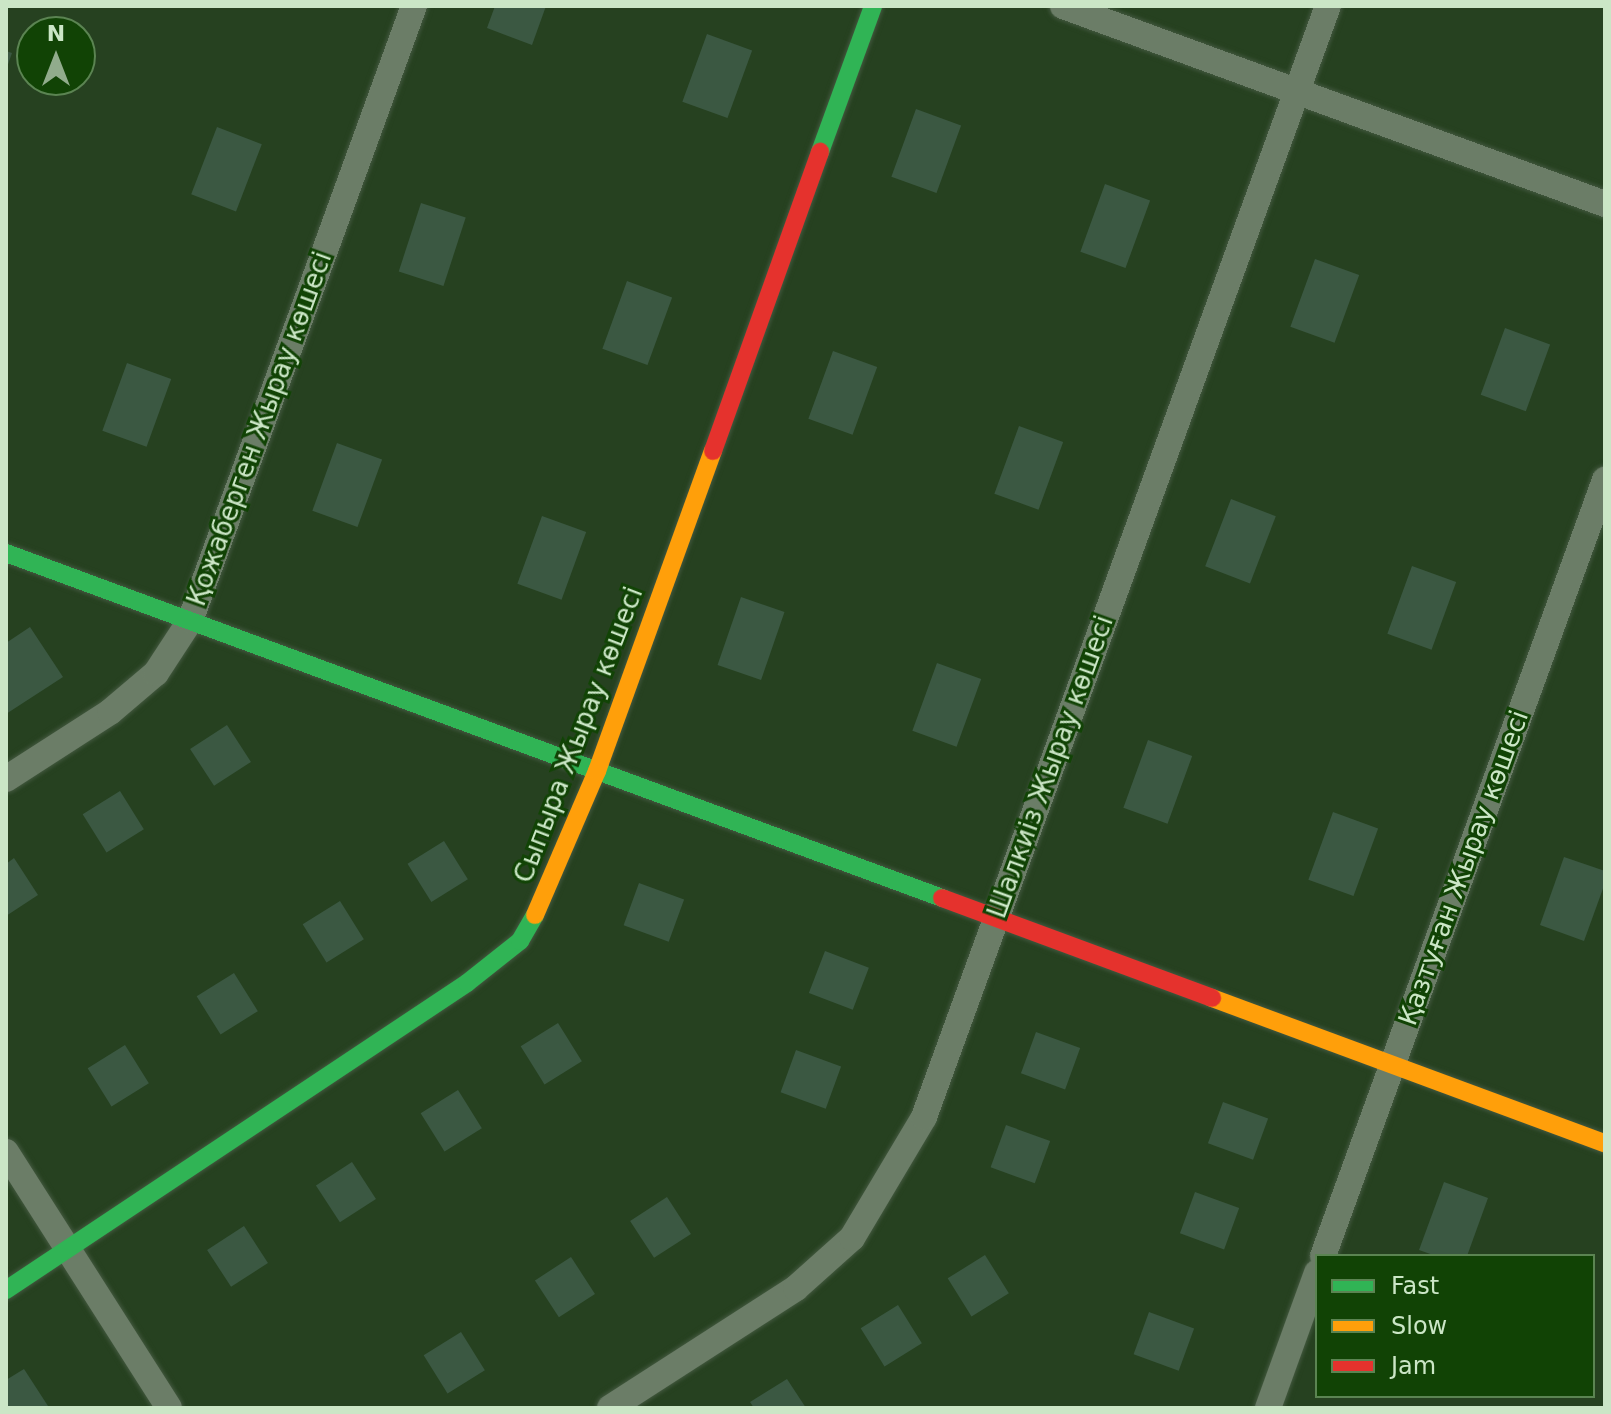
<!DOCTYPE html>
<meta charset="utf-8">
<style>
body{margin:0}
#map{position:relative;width:1611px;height:1414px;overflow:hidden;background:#264120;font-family:"DejaVu Sans",sans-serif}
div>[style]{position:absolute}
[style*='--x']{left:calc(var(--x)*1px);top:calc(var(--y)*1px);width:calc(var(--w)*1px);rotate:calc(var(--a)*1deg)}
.building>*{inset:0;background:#3b5842;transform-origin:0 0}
.roads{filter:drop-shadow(0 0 2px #43583f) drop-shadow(0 0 2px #43583f)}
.street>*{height:26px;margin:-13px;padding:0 13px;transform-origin:13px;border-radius:13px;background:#6b7d67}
.fast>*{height:18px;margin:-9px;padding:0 9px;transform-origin:9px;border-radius:9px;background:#30b455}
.slow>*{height:18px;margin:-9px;padding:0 9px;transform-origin:9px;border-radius:9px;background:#ff9f0a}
.jam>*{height:18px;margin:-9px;padding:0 9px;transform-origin:9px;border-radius:9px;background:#e5322d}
span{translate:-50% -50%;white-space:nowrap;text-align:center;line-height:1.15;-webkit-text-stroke:6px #114305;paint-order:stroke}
.street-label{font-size:26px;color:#cbe6c6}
.frame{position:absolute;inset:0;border:8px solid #cbe6c6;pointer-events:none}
.legend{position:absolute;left:1315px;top:1254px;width:280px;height:144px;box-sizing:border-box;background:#114305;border:2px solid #5b8452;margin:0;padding:10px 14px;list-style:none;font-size:24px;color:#cbe6c6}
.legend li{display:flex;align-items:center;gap:16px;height:40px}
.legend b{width:40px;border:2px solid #5b8452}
.north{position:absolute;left:16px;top:16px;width:80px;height:80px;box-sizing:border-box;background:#114305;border:2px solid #5b8452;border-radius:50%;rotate:0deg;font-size:22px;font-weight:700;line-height:32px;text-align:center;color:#cbe6c6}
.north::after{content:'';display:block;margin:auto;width:28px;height:36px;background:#91ac8c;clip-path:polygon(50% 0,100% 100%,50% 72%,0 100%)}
</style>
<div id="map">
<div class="building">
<div style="clip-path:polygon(495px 6px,546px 6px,532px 45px,487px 28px)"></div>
<div style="left:707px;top:34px;width:48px;height:72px;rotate:20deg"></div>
<div style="clip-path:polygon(6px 51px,12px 53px,6px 70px)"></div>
<div style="left:916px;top:109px;width:48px;height:72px;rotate:20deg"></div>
<div style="left:217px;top:127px;width:48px;height:72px;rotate:21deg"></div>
<div style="left:1105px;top:184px;width:48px;height:72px;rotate:20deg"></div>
<div style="left:421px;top:203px;width:47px;height:72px;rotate:18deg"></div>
<div style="left:1315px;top:259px;width:47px;height:72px;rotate:20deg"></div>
<div style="left:627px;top:281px;width:48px;height:72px;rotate:20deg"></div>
<div style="left:1505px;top:328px;width:48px;height:71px;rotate:20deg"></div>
<div style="left:833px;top:351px;width:47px;height:72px;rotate:20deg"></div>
<div style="left:127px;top:363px;width:47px;height:72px;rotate:20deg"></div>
<div style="left:1019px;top:426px;width:47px;height:72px;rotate:20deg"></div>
<div style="left:337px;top:443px;width:48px;height:72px;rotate:20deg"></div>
<div style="left:1231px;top:499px;width:48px;height:72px;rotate:21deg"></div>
<div style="left:542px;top:516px;width:47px;height:72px;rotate:20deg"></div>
<div style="left:1412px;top:566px;width:47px;height:72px;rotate:20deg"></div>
<div style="left:741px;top:597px;width:46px;height:72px;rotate:19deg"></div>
<div style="clip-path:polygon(30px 627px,63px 677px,6px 714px,6px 643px)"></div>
<div style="left:937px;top:663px;width:47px;height:72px;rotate:20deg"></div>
<div style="left:227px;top:725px;width:44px;height:44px;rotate:57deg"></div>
<div style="left:1148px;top:740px;width:47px;height:72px;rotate:20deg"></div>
<div style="left:120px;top:791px;width:45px;height:44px;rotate:58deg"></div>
<div style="left:1333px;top:812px;width:48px;height:72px;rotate:20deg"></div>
<div style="left:444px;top:841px;width:45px;height:43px;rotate:58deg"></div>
<div style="clip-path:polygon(1564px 857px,1605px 871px,1605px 883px,1584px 941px,1540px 925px)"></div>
<div style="clip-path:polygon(14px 858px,38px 895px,6px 916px,6px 864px)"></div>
<div style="left:639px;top:883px;width:48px;height:45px;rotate:20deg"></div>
<div style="left:340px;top:901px;width:45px;height:44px;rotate:58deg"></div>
<div style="left:825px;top:951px;width:47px;height:45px;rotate:21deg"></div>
<div style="left:234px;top:973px;width:45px;height:44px;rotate:58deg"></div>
<div style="left:558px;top:1023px;width:45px;height:44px;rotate:58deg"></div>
<div style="left:1036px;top:1032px;width:47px;height:44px;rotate:20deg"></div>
<div style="left:125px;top:1045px;width:45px;height:44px;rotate:58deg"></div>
<div style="left:796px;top:1050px;width:48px;height:45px;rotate:20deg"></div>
<div style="left:458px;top:1090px;width:45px;height:44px;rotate:58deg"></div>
<div style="left:1223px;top:1102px;width:48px;height:44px;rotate:20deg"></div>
<div style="left:1006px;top:1125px;width:47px;height:45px;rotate:20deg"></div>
<div style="left:352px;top:1162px;width:44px;height:43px;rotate:57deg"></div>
<div style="clip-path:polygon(1444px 1182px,1488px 1198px,1467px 1256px,1436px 1256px,1419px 1250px)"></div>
<div style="left:1195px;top:1192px;width:47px;height:44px;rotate:20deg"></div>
<div style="left:667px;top:1197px;width:44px;height:44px;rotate:57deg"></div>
<div style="left:244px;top:1226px;width:44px;height:44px;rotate:57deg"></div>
<div style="left:985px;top:1255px;width:45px;height:44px;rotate:58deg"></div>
<div style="left:571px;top:1257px;width:44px;height:43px;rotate:57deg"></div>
<div style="left:898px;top:1305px;width:45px;height:44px;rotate:58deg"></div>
<div style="left:1149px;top:1312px;width:48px;height:45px;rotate:20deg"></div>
<div style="left:461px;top:1332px;width:45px;height:44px;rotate:58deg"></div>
<div style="clip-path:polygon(24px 1369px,48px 1406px,46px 1408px,6px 1408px,6px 1380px)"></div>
<div style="clip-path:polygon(787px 1379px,806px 1408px,754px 1408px,750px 1402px)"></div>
</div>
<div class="roads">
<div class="street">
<div style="--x:1063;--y:6;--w:577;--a:20.07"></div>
<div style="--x:6;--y:779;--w:124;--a:-32.8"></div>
<div style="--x:110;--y:712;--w:60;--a:-40.3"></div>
<div style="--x:156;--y:673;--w:62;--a:-56.8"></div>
<div style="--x:190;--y:621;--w:655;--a:-69.99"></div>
<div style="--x:6;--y:1152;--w:303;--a:57.5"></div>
<div style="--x:1323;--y:1256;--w:826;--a:-70.03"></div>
<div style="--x:610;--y:1408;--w:221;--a:-32.8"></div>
<div style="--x:796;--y:1288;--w:75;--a:-41.8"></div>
<div style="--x:852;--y:1238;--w:141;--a:-59.2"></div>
<div style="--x:924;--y:1117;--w:1182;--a:-70.02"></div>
<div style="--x:1268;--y:1408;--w:144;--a:-70.1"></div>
</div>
<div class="fast">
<div style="--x:820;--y:152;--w:155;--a:-70"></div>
<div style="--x:6;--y:553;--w:998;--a:20.23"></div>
<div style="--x:6;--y:1290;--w:554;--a:-33.66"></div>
<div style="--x:467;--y:983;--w:68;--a:-38.4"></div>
<div style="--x:520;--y:941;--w:30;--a:-60"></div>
</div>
<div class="slow">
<div style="--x:535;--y:915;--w:157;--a:-66.7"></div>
<div style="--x:597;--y:771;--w:340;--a:-70.1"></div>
<div style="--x:1212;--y:998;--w:419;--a:20.3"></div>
</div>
<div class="jam">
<div style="--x:713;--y:451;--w:318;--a:-70.3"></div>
<div style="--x:942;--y:898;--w:288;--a:20.3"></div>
</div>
</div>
<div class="street-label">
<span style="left:260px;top:429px;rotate:-70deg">Қожаберген Жырау көшесі</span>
<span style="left:579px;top:735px;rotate:-69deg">Сыпыра Жырау көшесі</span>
<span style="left:1051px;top:767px;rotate:-70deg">Шалкиіз Жырау көшесі</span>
<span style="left:1464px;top:868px;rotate:-70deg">Қазтуған Жырау көшесі</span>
</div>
<div class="frame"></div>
<ul class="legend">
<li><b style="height:10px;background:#30b455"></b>Fast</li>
<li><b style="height:10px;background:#ff9f0a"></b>Slow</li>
<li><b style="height:10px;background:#e5322d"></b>Jam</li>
</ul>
<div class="north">N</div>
</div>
